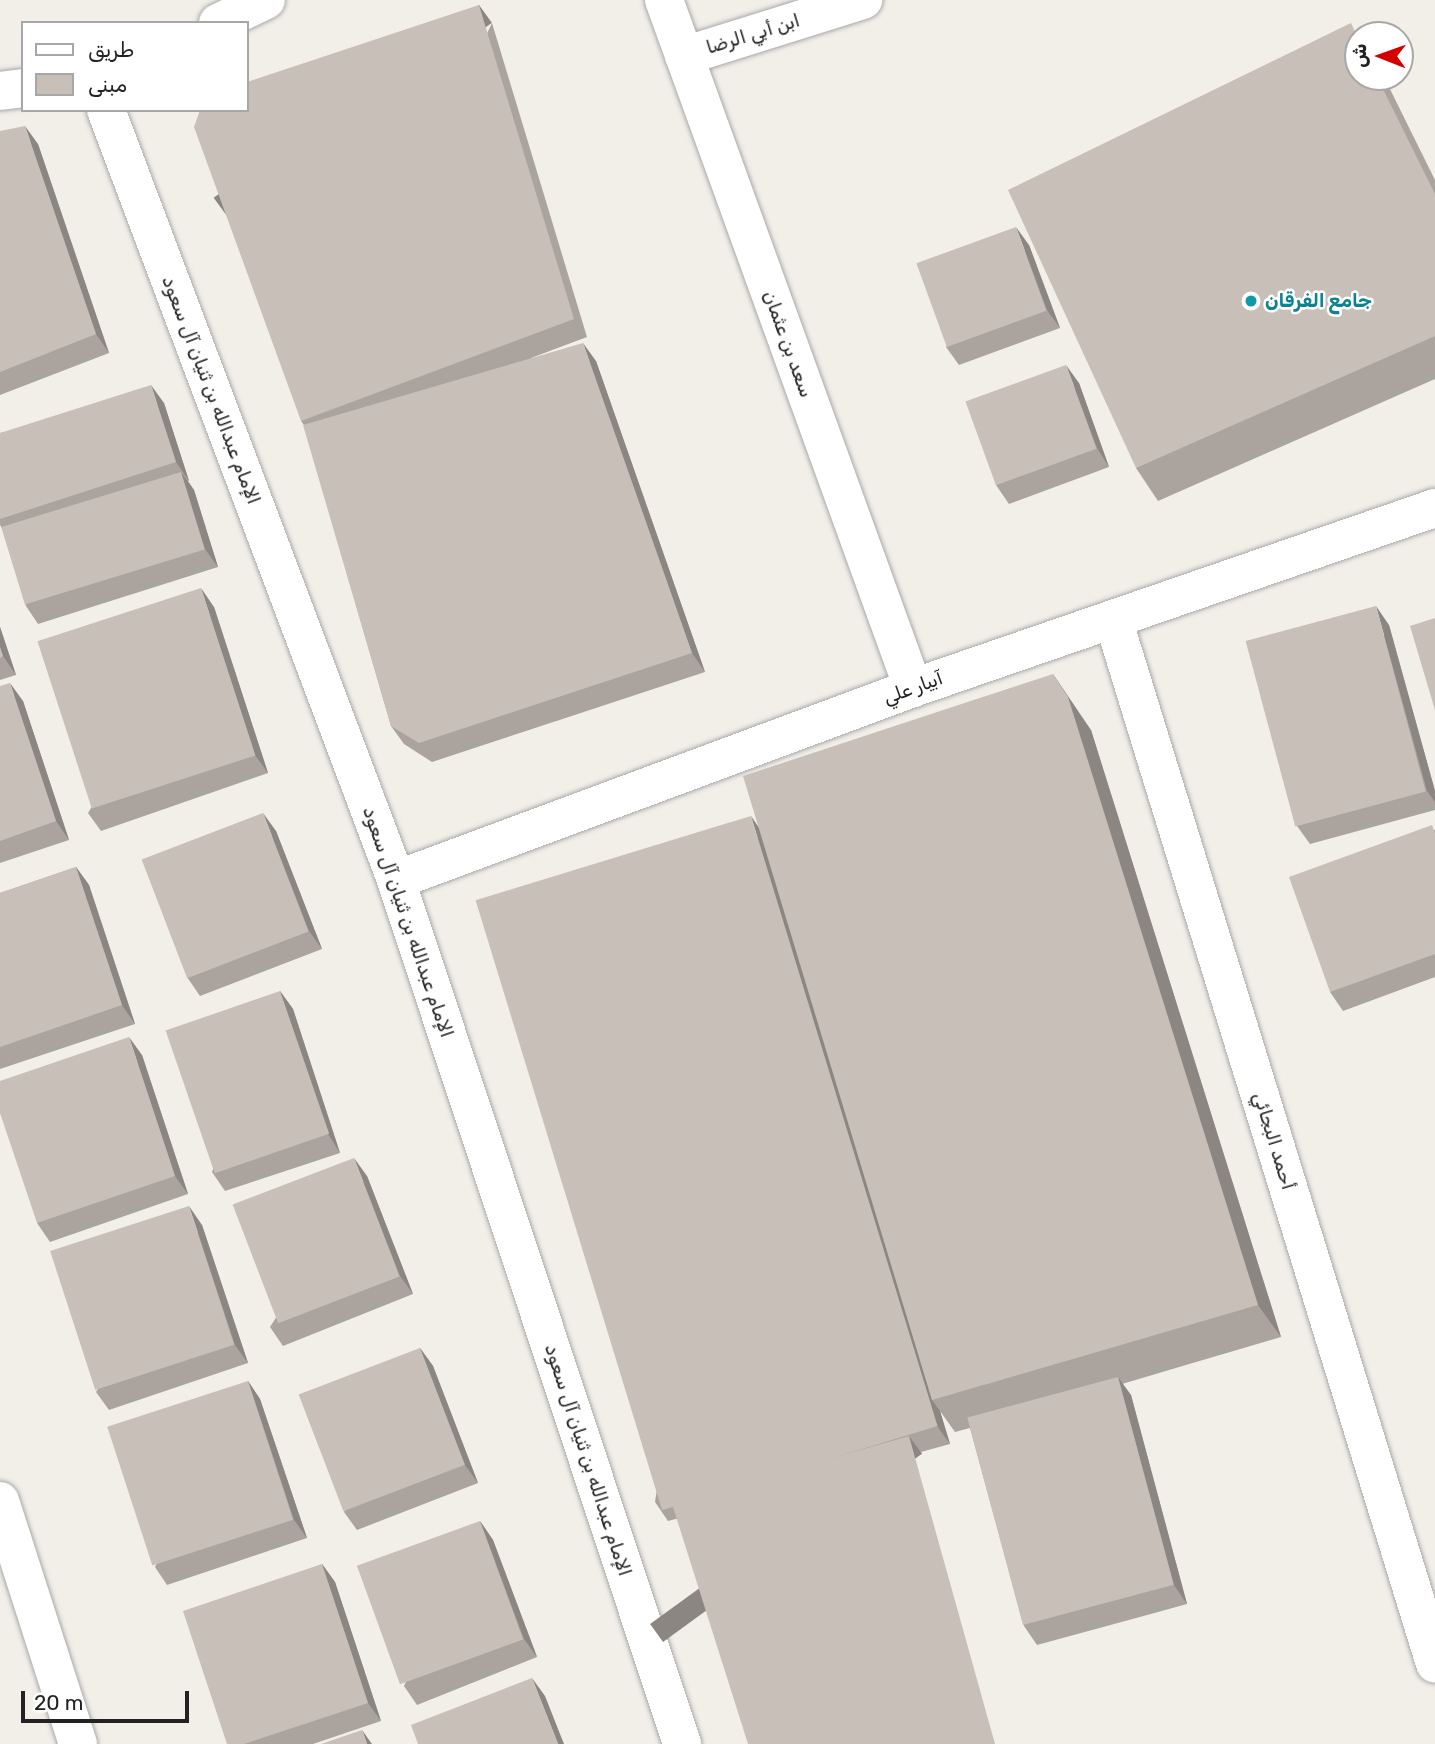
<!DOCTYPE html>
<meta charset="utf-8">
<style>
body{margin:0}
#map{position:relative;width:1435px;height:1744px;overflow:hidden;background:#f2efe9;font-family:Rubik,Vazirmatn,sans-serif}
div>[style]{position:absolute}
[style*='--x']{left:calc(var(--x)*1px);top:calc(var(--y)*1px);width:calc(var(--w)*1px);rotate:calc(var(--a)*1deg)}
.roads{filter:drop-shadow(0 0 2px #a9a9a9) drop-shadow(0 0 2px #a9a9a9)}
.minor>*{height:38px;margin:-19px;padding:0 19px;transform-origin:19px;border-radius:19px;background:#fff}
.wall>*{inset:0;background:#aba49e}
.shaded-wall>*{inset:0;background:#8b8681;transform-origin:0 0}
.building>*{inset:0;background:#c7bfb8;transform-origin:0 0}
.dots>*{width:19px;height:19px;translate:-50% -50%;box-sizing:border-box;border:4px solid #fff;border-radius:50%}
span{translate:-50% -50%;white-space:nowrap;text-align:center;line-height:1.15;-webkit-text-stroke:5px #fff;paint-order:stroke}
.street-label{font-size:19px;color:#222}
.culture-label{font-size:19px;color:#0d838f;font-weight:700}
.left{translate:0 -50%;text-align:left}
.legend{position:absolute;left:21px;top:21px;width:228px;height:91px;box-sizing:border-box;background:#fff;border:2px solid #a7a7a7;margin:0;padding:9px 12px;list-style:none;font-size:21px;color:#222}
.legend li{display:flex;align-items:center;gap:14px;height:35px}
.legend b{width:35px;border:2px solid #a7a7a7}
.north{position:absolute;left:1344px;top:21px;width:70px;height:70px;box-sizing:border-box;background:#fff;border:2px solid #a7a7a7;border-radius:50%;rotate:271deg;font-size:19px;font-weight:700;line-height:28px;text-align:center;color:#222}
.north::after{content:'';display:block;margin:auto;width:24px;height:32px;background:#d40000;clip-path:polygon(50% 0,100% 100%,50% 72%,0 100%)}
.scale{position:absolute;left:21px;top:1691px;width:168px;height:32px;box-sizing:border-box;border:4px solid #222;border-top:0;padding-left:9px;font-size:21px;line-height:24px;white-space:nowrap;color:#222;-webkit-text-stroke:5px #fff;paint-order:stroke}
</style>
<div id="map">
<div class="roads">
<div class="minor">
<div style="--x:664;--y:0;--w:732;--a:70.1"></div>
<div style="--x:218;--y:23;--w:53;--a:-25.6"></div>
<div style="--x:684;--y:56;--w:188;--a:-17.4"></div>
<div style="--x:0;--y:91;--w:23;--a:-7"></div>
<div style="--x:106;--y:110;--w:823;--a:69.36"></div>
<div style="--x:396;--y:880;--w:910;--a:71.68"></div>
<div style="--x:1113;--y:619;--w:1093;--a:72.87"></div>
<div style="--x:396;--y:880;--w:552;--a:-20.37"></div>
<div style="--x:913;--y:688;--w:552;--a:-19.03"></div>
<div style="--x:0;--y:1501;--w:255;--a:72.2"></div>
</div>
</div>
<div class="wall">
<div style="clip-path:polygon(492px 23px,587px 337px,531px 358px,596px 361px,705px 672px,432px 762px,404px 744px,391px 726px,304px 425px,301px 421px)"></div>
<div style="clip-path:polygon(1358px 77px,1384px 77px,1435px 180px,1435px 379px,1158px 501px,1136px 468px)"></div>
<div style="clip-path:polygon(0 131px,38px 144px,109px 353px,0 395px)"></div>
<div style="clip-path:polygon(1029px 245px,1060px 328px,959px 365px,946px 347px)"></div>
<div style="clip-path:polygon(1079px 383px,1109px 467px,1009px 504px,996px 485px)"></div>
<div style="clip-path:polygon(164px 403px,189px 481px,188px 481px,194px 490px,218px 567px,38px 624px,26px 606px,2px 528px,0 525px,0 433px)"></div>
<div style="clip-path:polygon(214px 607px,268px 773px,101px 831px,88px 813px)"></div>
<div style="clip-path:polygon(1389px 625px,1435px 791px,1435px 810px,1310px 844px,1297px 826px)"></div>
<div style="clip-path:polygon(0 627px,16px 675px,0 680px)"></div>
<div style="clip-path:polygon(0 686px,23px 701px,69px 840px,0 863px)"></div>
<div style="clip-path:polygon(1091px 730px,1281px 1337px,1122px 1384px,1131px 1395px,1187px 1604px,1037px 1645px,1024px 1626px,970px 1428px,955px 1432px,940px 1411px,950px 1444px,921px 1452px,922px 1454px,668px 1521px,655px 1502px,759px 828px)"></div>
<div style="clip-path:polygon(1435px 829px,1435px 977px,1343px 1011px,1330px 992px)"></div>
<div style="clip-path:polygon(276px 831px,322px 949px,200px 996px,187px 977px)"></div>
<div style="clip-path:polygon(76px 867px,89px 885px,135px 1024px,0 1069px,0 893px)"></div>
<div style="clip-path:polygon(280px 991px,293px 1009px,340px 1153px,225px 1191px,212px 1172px)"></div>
<div style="clip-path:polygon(142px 1055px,188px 1194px,50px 1242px,37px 1223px)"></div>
<div style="clip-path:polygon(367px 1176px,413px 1294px,283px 1346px,270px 1327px)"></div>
<div style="clip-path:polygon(202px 1225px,248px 1363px,109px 1410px,96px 1392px)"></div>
<div style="clip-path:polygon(420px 1348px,433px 1366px,478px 1483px,357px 1530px,344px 1512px)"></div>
<div style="clip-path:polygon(248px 1381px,260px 1399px,307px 1538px,167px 1585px,155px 1567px)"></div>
<div style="clip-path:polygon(480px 1521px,493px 1540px,537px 1657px,417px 1705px,404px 1686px)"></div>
<div style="clip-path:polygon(322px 1564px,335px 1582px,381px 1721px,313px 1744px,227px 1744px)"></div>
</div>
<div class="shaded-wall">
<div style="left:479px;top:5px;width:22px;height:328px;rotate:54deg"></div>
<div style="left:1377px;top:77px;width:7px;height:131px"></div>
<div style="clip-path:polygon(25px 126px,38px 144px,109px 353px,96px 334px)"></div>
<div style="clip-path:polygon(1016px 227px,1029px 245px,1060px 328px,1047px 310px)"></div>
<div style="clip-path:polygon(583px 343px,596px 361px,705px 672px,692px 653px)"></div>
<div style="clip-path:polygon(1066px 365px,1079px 383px,1109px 467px,1097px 448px)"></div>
<div style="clip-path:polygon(151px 385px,164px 403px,189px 481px,176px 462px)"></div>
<div style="clip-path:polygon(181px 472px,194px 490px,218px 567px,205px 549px)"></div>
<div style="clip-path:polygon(201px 588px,214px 607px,268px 773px,255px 755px)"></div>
<div style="clip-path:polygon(1376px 606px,1389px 625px,1435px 791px,1435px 802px,1427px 791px)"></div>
<div style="clip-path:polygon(0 627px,16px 675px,3px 656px,0 647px)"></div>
<div style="clip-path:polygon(1053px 674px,1091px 730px,1281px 1337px,1258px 1305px)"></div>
<div style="clip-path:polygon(10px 683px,23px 701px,69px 840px,56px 821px)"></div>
<div style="clip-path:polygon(263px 813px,276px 831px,322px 949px,309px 931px)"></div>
<div style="clip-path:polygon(751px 816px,764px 835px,932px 1400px,940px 1411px,950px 1444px,937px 1426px)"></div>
<div style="clip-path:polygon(76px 867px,89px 885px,135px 1024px,122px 1005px)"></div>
<div style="clip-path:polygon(280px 991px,293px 1009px,340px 1153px,328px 1134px)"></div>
<div style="clip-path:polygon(129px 1037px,142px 1055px,188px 1194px,175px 1176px)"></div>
<div style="clip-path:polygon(354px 1158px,367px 1176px,413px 1294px,400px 1276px)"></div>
<div style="clip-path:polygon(189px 1206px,202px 1225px,248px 1363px,235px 1345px)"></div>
<div style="clip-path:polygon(420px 1348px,433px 1366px,478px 1483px,465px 1465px)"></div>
<div style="clip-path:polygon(1118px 1377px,1131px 1395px,1187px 1604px,1174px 1585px)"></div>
<div style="clip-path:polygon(248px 1381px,260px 1399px,307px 1538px,294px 1520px)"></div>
<div style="left:909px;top:1436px;width:22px;height:320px;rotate:54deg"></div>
<div style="clip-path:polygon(480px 1521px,493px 1540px,537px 1657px,524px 1639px)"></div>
<div style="clip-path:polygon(322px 1564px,335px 1582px,381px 1721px,368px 1703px)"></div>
<div style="clip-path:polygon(532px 1678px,545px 1696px,564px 1744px,558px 1744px)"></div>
<div style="clip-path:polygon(362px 1730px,372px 1744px,367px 1744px)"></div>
</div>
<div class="building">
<div style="clip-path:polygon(479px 5px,574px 319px,301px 421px,194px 127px,200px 110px,247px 110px,247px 82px)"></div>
<div style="clip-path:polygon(1351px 23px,1358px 38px,1358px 77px,1377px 77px,1435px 194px,1435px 336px,1136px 468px,1008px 190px)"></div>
<div style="clip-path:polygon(25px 126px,96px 334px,0 372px,0 131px)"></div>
<div style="left:1016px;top:227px;width:89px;height:106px;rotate:70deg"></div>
<div style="clip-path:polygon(583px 343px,692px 653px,419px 743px,391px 726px,303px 425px)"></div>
<div style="left:1066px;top:365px;width:89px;height:107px;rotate:70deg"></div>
<div style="clip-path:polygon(151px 385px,176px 462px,0 519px,0 433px)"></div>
<div style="left:181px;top:472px;width:81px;height:188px;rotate:73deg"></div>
<div style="left:201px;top:588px;width:176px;height:172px;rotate:72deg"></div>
<div style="left:1376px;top:606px;width:192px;height:135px;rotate:75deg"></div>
<div style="clip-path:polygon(1435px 618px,1435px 710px,1410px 626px)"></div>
<div style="clip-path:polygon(0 647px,3px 656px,0 658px)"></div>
<div style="clip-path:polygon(1053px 674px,1068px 697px,1258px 1305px,932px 1400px,743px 776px)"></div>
<div style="clip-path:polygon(10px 683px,56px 821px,0 841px,0 686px)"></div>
<div style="left:263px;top:813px;width:127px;height:130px;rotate:69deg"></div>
<div style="left:751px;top:816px;width:638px;height:288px;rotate:73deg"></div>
<div style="clip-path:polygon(1432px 825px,1435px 833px,1435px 954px,1330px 992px,1289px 877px)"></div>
<div style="clip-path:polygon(76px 867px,122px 1005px,0 1047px,0 893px)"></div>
<div style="left:280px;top:991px;width:151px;height:121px;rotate:71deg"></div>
<div style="clip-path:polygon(129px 1037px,175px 1176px,37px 1223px,0 1113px,0 1081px)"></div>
<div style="left:354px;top:1158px;width:127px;height:130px;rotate:69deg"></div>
<div style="left:189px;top:1206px;width:146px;height:146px;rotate:72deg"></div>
<div style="left:420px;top:1348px;width:125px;height:130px;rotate:69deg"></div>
<div style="left:1118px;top:1377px;width:215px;height:156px;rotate:75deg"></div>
<div style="left:248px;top:1381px;width:146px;height:148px;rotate:72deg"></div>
<div style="clip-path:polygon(909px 1436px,995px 1744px,748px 1744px,672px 1504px)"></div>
<div style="left:480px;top:1521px;width:126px;height:131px;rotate:70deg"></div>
<div style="clip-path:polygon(322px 1564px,368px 1703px,244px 1744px,227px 1744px,183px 1611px)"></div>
<div style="clip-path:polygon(532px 1678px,558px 1744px,418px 1744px,411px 1725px)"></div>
<div style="clip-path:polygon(362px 1730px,367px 1744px,321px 1744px)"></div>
</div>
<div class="dots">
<div style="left:1251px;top:301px;background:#0f9aa8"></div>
</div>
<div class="street-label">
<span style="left:753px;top:34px;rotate:-17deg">ابن أبي الرضا</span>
<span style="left:788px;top:344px;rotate:70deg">سعد بن عثمان</span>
<span style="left:211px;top:390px;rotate:69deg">الإمام عبدالله بن ثنيان آل سعود</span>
<span style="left:913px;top:688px;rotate:-20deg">آبيار علي</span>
<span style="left:408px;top:922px;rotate:71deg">الإمام عبدالله بن ثنيان آل سعود</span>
<span style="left:1274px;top:1141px;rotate:73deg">أحمد البجائي</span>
<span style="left:588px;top:1460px;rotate:72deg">الإمام عبدالله بن ثنيان آل سعود</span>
</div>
<div class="culture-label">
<span class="left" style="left:1265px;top:301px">جامع الفرقان</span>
</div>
<ul class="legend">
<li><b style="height:9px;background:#fff"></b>طريق</li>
<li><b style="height:19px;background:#c7bfb8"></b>مبنى</li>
</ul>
<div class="north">ش</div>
<div class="scale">20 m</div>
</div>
